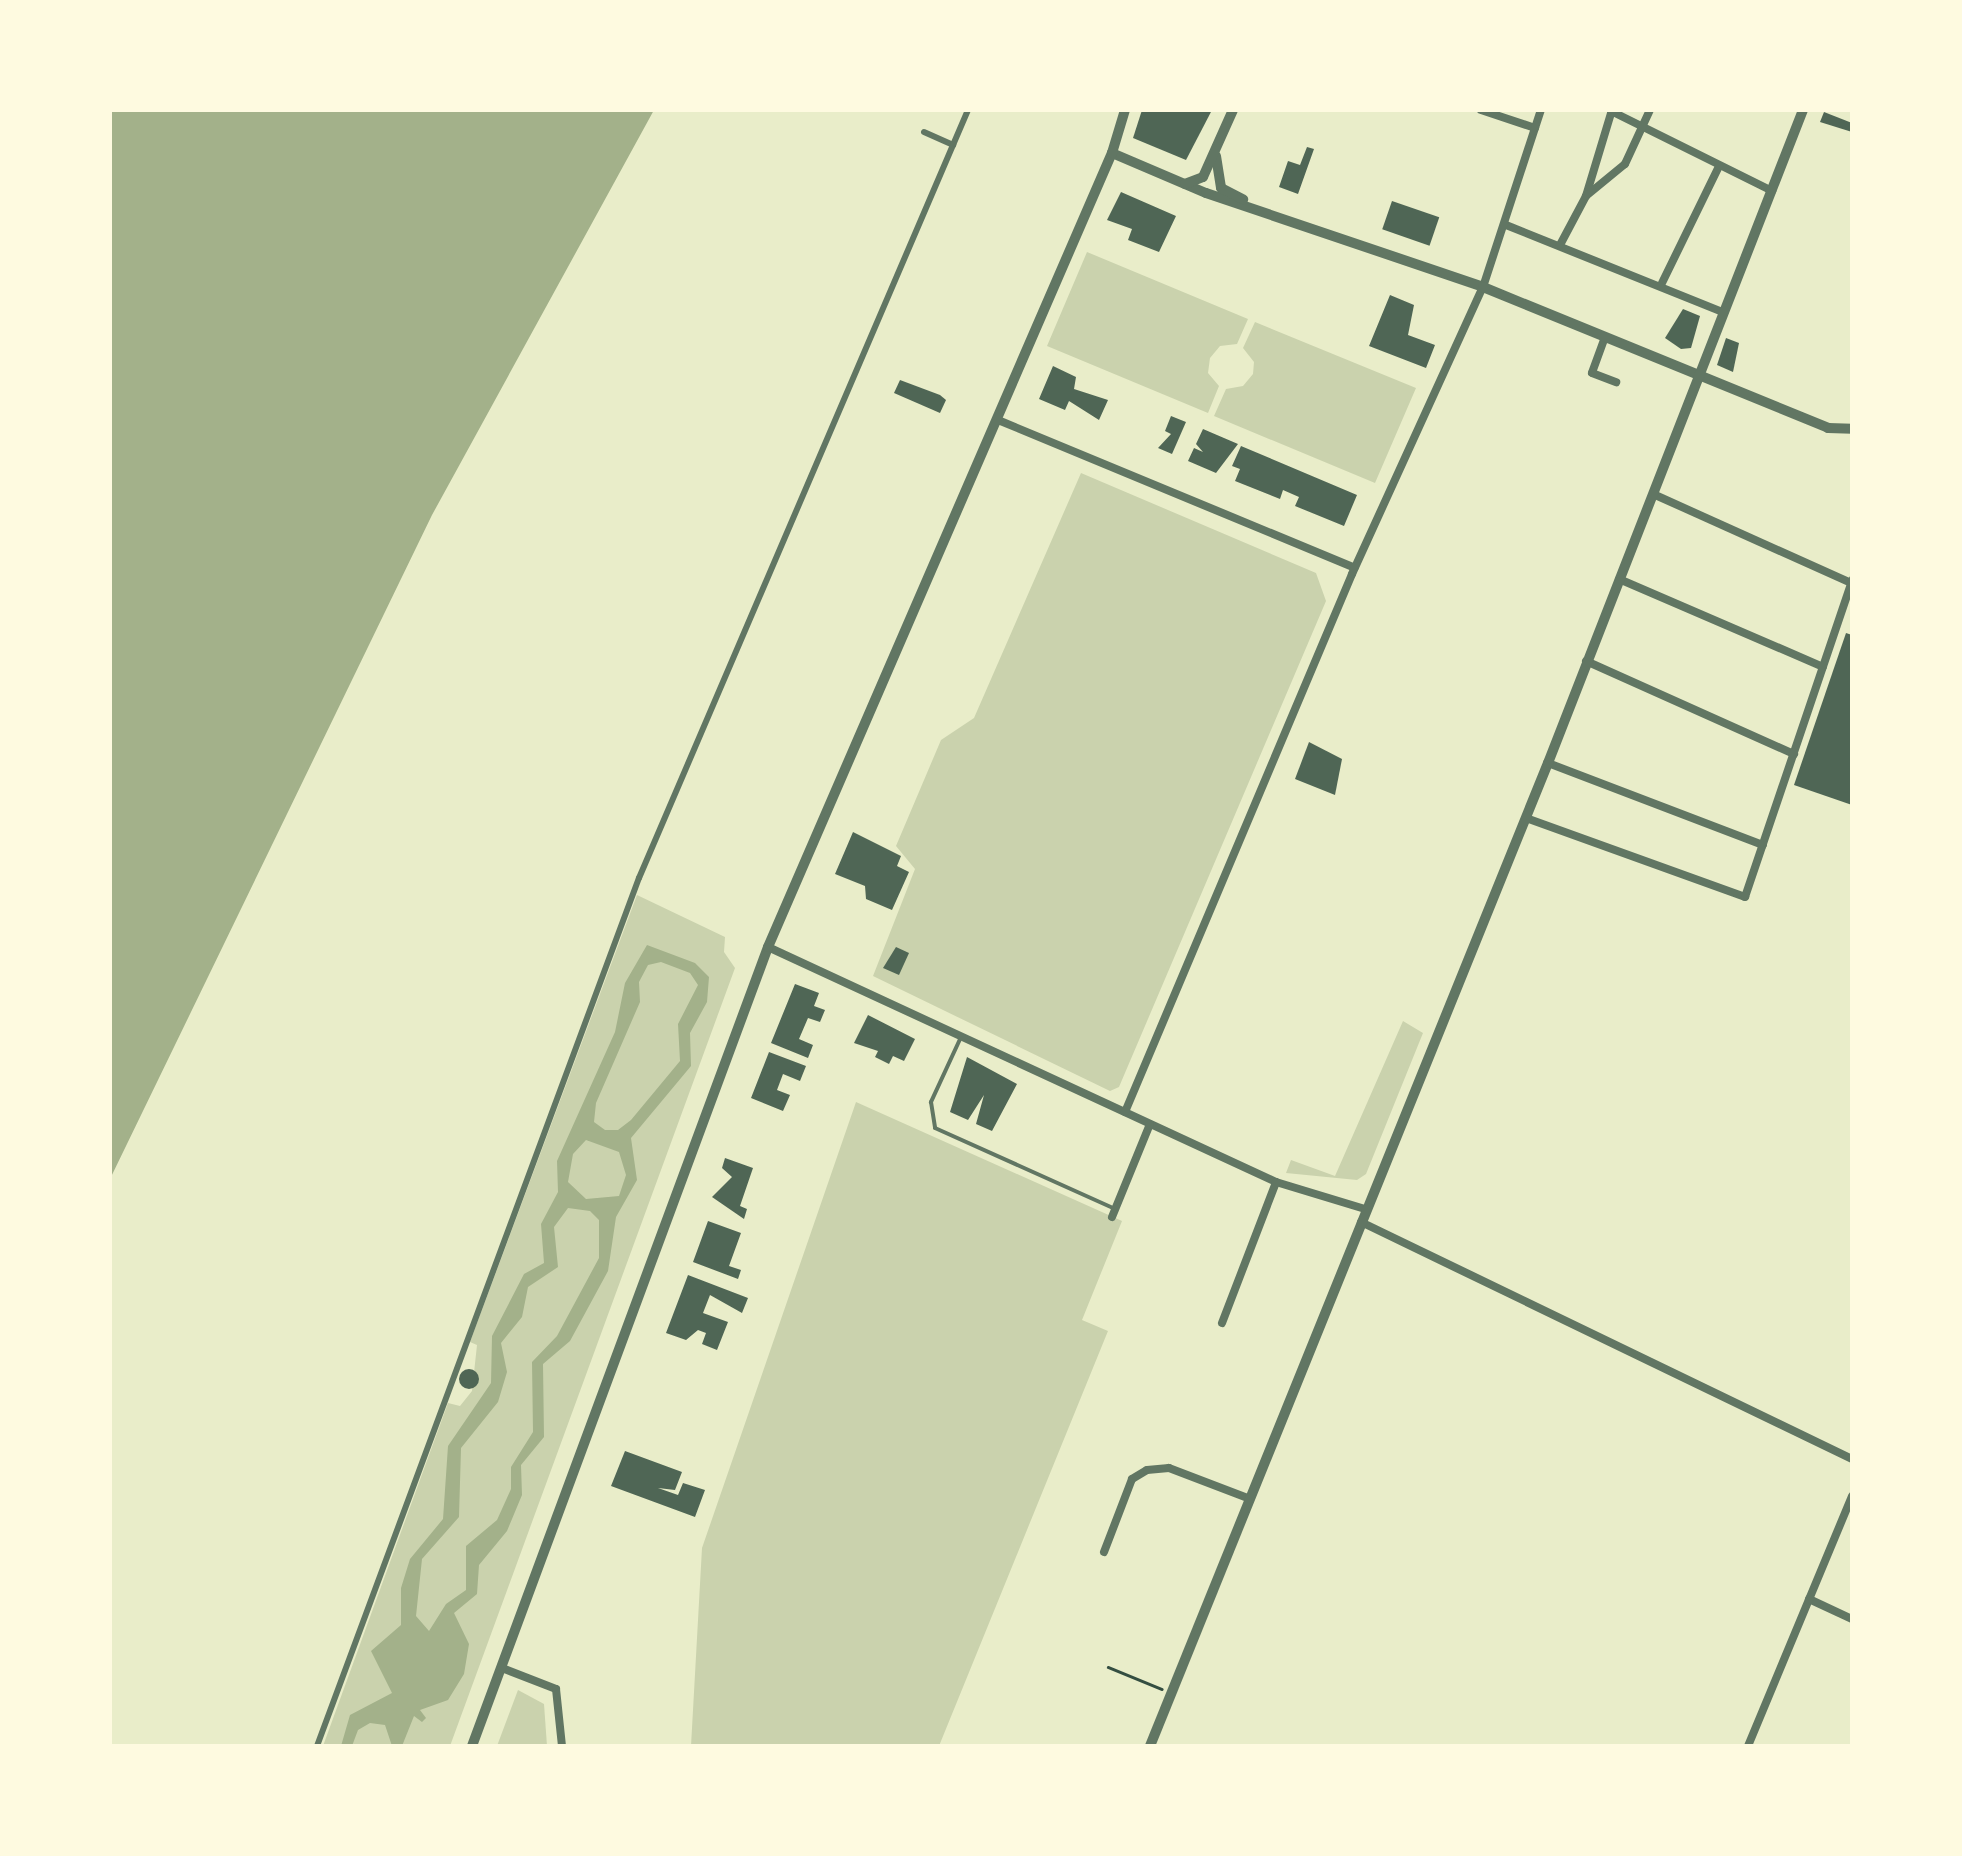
<!DOCTYPE html>
<style>
body{margin:0}
#map{position:relative;width:1962px;height:1856px;overflow:hidden;background:#e9edc9;font-family:Ubuntu,sans-serif}
div>[style]{position:absolute}
[style*='--x']{left:calc(var(--x)*1px);top:calc(var(--y)*1px);width:calc(var(--w)*1px);rotate:calc(var(--a)*1deg)}
.green>*{inset:0;background:#cad2ad}
.water>*{inset:0;background:#a3b18a}
.building>*{inset:0;background:#4f6655;transform-origin:0 0}
.round{border-radius:50%}
.path>*{height:2.5px;margin:-1.25px;padding:0 1.25px;transform-origin:1.25px;border-radius:1.25px;background:#344e41}
.service>*{height:4px;margin:-2px;padding:0 2px;transform-origin:2px;border-radius:2px;background:#617663}
.pedestrian>*{height:6px;margin:-3px;padding:0 3px;transform-origin:3px;border-radius:3px;background:#617663}
.minor>*{height:8px;margin:-4px;padding:0 4px;transform-origin:4px;border-radius:4px;background:#617663}
.tertiary>*{height:10px;margin:-5px;padding:0 5px;transform-origin:5px;border-radius:5px;background:#617663}
span{translate:-50% -50%;white-space:nowrap;text-align:center;line-height:1.15;-webkit-text-stroke:10px #fefae0;paint-order:stroke}
.frame{position:absolute;inset:0;border:112px solid #fefae0;pointer-events:none}
</style>
<div id="map">
<div class="green">
<div style="clip-path:polygon(1087px 252px,1248px 319px,1237px 344px,1220px 346px,1210px 358px,1208px 373px,1219px 386px,1208px 413px,1047px 346px)"></div>
<div style="clip-path:polygon(1255px 322px,1416px 388px,1375px 483px,1214px 416px,1226px 389px,1243px 386px,1253px 374px,1254px 362px,1243px 348px)"></div>
<div style="clip-path:polygon(1081px 473px,1316px 573px,1326px 601px,1119px 1087px,1110px 1091px,873px 976px,915px 869px,896px 846px,941px 740px,974px 718px)"></div>
<div style="clip-path:polygon(637px 895px,725px 937px,724px 952px,735px 968px,450px 1746px,323px 1746px,448px 1403px,460px 1406px,472px 1391px,477px 1345px,470px 1342px)"></div>
<div style="clip-path:polygon(1403px 1021px,1423px 1033px,1366px 1174px,1357px 1180px,1286px 1173px,1291px 1160px,1335px 1176px)"></div>
<div style="clip-path:polygon(856px 1102px,1122px 1221px,1082px 1320px,1108px 1331px,939px 1746px,691px 1746px,702px 1548px)"></div>
<div style="clip-path:polygon(518px 1690px,544px 1704px,547px 1746px,497px 1746px)"></div>
</div>
<div class="water">
<div style="clip-path:polygon(110px 110px,654px 110px,432px 515px,110px 1179px)"></div>
<div style="clip-path:polygon(evenodd,647px 945px,695px 963px,709px 977px,707px 1002px,690px 1033px,691px 1066px,631px 1138px,637px 1180px,616px 1217px,608px 1271px,570px 1341px,543px 1364px,544px 1437px,521px 1465px,522px 1495px,507px 1531px,479px 1565px,477px 1594px,454px 1613px,469px 1644px,464px 1674px,448px 1700px,420px 1710px,426px 1718px,422px 1722px,414px 1716px,402px 1746px,392px 1746px,385px 1725px,370px 1723px,358px 1730px,352px 1746px,341px 1746px,350px 1715px,392px 1693px,371px 1651px,401px 1625px,401px 1588px,410px 1559px,443px 1519px,448px 1446px,491px 1383px,492px 1336px,524px 1274px,544px 1263px,541px 1224px,558px 1192px,557px 1161px,615px 1032px,625px 983px,647px 945px,661px 962px,690px 973px,698px 985px,678px 1024px,680px 1061px,631px 1120px,618px 1130px,605px 1130px,594px 1122px,596px 1103px,640px 1002px,639px 982px,648px 965px,661px 962px,647px 945px,586px 1140px,619px 1152px,626px 1175px,619px 1196px,586px 1199px,568px 1182px,573px 1154px,586px 1140px,647px 945px,568px 1208px,590px 1211px,599px 1220px,599px 1258px,557px 1336px,532px 1362px,533px 1432px,511px 1467px,511px 1489px,497px 1520px,466px 1546px,466px 1590px,446px 1604px,429px 1631px,416px 1616px,422px 1559px,459px 1517px,461px 1448px,498px 1402px,507px 1372px,501px 1343px,522px 1317px,528px 1287px,558px 1267px,554px 1227px,568px 1208px)"></div>
</div>
<div class="building">
<div style="clip-path:polygon(1142px 110px,1212px 110px,1186px 160px,1133px 138px)"></div>
<div style="clip-path:polygon(1824px 112px,1852px 123px,1852px 132px,1820px 122px)"></div>
<div style="clip-path:polygon(1307px 147px,1314px 149px,1298px 194px,1279px 187px,1288px 161px,1300px 165px)"></div>
<div style="clip-path:polygon(1121px 192px,1176px 216px,1159px 252px,1128px 240px,1132px 229px,1107px 220px)"></div>
<div style="left:1392px;top:201px;width:50px;height:30px;rotate:19deg"></div>
<div style="clip-path:polygon(1390px 295px,1414px 305px,1408px 335px,1435px 345px,1426px 368px,1369px 346px)"></div>
<div style="clip-path:polygon(1683px 309px,1700px 316px,1691px 348px,1681px 349px,1665px 338px)"></div>
<div style="clip-path:polygon(1726px 338px,1739px 343px,1733px 372px,1717px 365px)"></div>
<div style="clip-path:polygon(1053px 366px,1076px 377px,1074px 389px,1108px 400px,1099px 420px,1069px 401px,1065px 410px,1039px 399px)"></div>
<div style="clip-path:polygon(900px 380px,940px 395px,946px 400px,940px 413px,894px 393px)"></div>
<div style="clip-path:polygon(1171px 416px,1186px 422px,1172px 454px,1158px 448px,1171px 434px,1165px 431px)"></div>
<div style="clip-path:polygon(1203px 429px,1238px 444px,1216px 473px,1188px 461px,1194px 448px,1203px 452px,1196px 444px)"></div>
<div style="clip-path:polygon(1241px 446px,1357px 495px,1344px 526px,1295px 506px,1299px 497px,1283px 490px,1280px 499px,1235px 481px,1240px 469px,1232px 466px)"></div>
<div style="clip-path:polygon(1846px 633px,1852px 635px,1852px 805px,1794px 785px)"></div>
<div style="clip-path:polygon(1309px 742px,1342px 759px,1335px 795px,1295px 779px)"></div>
<div style="clip-path:polygon(853px 832px,901px 856px,897px 866px,909px 872px,892px 910px,866px 899px,865px 886px,835px 874px)"></div>
<div style="clip-path:polygon(896px 947px,909px 953px,899px 975px,883px 968px)"></div>
<div style="clip-path:polygon(795px 984px,819px 993px,814px 1006px,825px 1010px,820px 1022px,808px 1018px,799px 1039px,813px 1045px,808px 1058px,771px 1043px)"></div>
<div style="clip-path:polygon(868px 1015px,915px 1039px,904px 1061px,893px 1056px,889px 1064px,875px 1057px,878px 1051px,854px 1043px)"></div>
<div style="clip-path:polygon(769px 1052px,806px 1066px,800px 1081px,783px 1074px,777px 1090px,790px 1095px,783px 1111px,751px 1098px)"></div>
<div style="clip-path:polygon(967px 1057px,1017px 1084px,992px 1131px,976px 1124px,984px 1095px,968px 1120px,950px 1112px)"></div>
<div style="clip-path:polygon(725px 1158px,753px 1168px,740px 1206px,747px 1209px,744px 1219px,712px 1197px,732px 1177px,722px 1168px)"></div>
<div style="clip-path:polygon(708px 1221px,741px 1233px,729px 1266px,741px 1270px,738px 1279px,693px 1262px)"></div>
<div style="clip-path:polygon(688px 1275px,748px 1298px,742px 1313px,710px 1295px,703px 1313px,728px 1322px,717px 1350px,702px 1344px,706px 1333px,698px 1330px,686px 1340px,666px 1333px)"></div>
<div class="round" style="left:459px;top:1369px;width:20px;height:20px"></div>
<div style="clip-path:polygon(625px 1451px,682px 1472px,675px 1490px,658px 1488px,678px 1495px,683px 1483px,705px 1490px,695px 1517px,611px 1486px)"></div>
</div>
<div class="path">
<div style="--x:1108;--y:1667;--w:58;--a:22.2"></div>
</div>
<div class="service">
<div style="--x:961;--y:1037;--w:72;--a:114.8"></div>
<div style="--x:931;--y:1102;--w:26;--a:81"></div>
<div style="--x:935;--y:1128;--w:197;--a:24.2"></div>
</div>
<div class="pedestrian">
<div style="--x:924;--y:132;--w:32;--a:24"></div>
<div style="--x:317;--y:1746;--w:926;--a:-69.65"></div>
<div style="--x:639;--y:878;--w:836;--a:-66.81"></div>
</div>
<div class="minor">
<div style="--x:1481;--y:110;--w:57;--a:18.4"></div>
<div style="--x:1611;--y:111;--w:180;--a:26.4"></div>
<div style="--x:1586;--y:196;--w:90;--a:-73.2"></div>
<div style="--x:1506;--y:225;--w:233;--a:21.9"></div>
<div style="--x:1560;--y:245;--w:55;--a:-62"></div>
<div style="--x:1586;--y:196;--w:50;--a:-39.4"></div>
<div style="--x:1625;--y:164;--w:60;--a:-65.2"></div>
<div style="--x:1662;--y:283;--w:130;--a:-64"></div>
<div style="--x:1605;--y:337;--w:38;--a:110"></div>
<div style="--x:1592;--y:373;--w:26;--a:21"></div>
<div style="--x:998;--y:420;--w:386;--a:22.5"></div>
<div style="--x:1653;--y:494;--w:217;--a:24.2"></div>
<div style="--x:1619;--y:579;--w:222;--a:23.3"></div>
<div style="--x:1586;--y:661;--w:228;--a:24.1"></div>
<div style="--x:1548;--y:763;--w:230;--a:20.9"></div>
<div style="--x:1526;--y:818;--w:233;--a:19.8"></div>
<div style="--x:1745;--y:897;--w:335;--a:-71.3"></div>
<div style="--x:768;--y:947;--w:560;--a:24.83"></div>
<div style="--x:1276;--y:1182;--w:93;--a:16.9"></div>
<div style="--x:1125;--y:1112;--w:584;--a:-67.12"></div>
<div style="--x:1352;--y:574;--w:315;--a:-65.5"></div>
<div style="--x:1483;--y:287;--w:186;--a:-71.9"></div>
<div style="--x:1112;--y:1217;--w:100;--a:-67.8"></div>
<div style="--x:1361;--y:1222;--w:545;--a:25.77"></div>
<div style="--x:1222;--y:1323;--w:151;--a:-69"></div>
<div style="--x:1104;--y:1552;--w:78;--a:-69"></div>
<div style="--x:1132;--y:1479;--w:17;--a:-31"></div>
<div style="--x:1147;--y:1470;--w:22;--a:-5"></div>
<div style="--x:1169;--y:1468;--w:87;--a:20.9"></div>
<div style="--x:1809;--y:1599;--w:47;--a:24.9"></div>
<div style="--x:502;--y:1668;--w:58;--a:21.3"></div>
<div style="--x:556;--y:1689;--w:57;--a:84"></div>
<div style="--x:1748;--y:1746;--w:271;--a:-67.4"></div>
</div>
<div class="tertiary">
<div style="--x:1112;--y:153;--w:102;--a:23.1"></div>
<div style="--x:1206;--y:193;--w:293;--a:18.7"></div>
<div style="--x:1483;--y:287;--w:373;--a:22.2"></div>
<div style="--x:1828;--y:428;--w:24;--a:2"></div>
<div style="--x:1216;--y:156;--w:32;--a:81"></div>
<div style="--x:1221;--y:188;--w:25;--a:27"></div>
<div style="--x:1185;--y:184;--w:19;--a:-21"></div>
<div style="--x:1203;--y:177;--w:73;--a:-65.9"></div>
<div style="--x:472;--y:1746;--w:852;--a:-69.67"></div>
<div style="--x:768;--y:947;--w:865;--a:-66.58"></div>
<div style="--x:1112;--y:153;--w:45;--a:-73.2"></div>
<div style="--x:1150;--y:1746;--w:1061;--a:-67.96"></div>
<div style="--x:1548;--y:763;--w:701;--a:-68.67"></div>
</div>
<div class="frame"></div>
</div>
